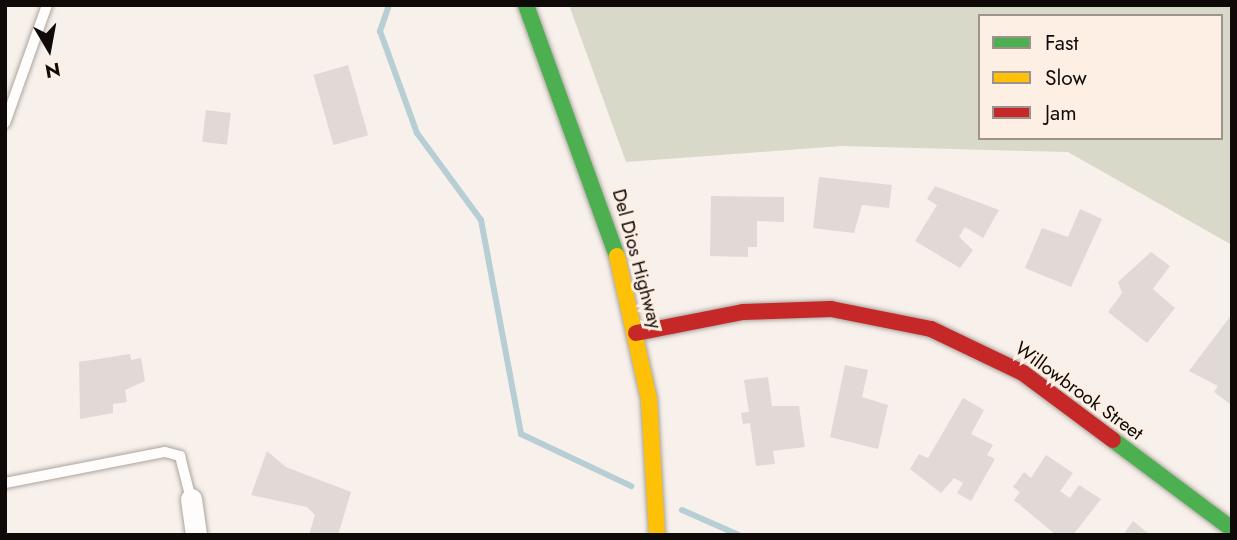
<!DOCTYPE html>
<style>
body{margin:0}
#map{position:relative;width:1237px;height:540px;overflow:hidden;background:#f8f0ea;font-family:Jost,sans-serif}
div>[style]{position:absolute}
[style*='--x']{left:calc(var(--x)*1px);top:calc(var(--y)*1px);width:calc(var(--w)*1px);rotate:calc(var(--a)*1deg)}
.green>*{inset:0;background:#d8d9c8}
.stream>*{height:6px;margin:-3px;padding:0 3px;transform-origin:3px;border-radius:3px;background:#b7ced5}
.building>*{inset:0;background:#e0d9d5;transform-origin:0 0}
.roads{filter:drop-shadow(0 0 2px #aba5a0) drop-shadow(0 0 2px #aba5a0)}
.lane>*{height:10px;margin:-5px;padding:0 5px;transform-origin:5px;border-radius:5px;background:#fefdfc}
.street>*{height:21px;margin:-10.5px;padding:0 10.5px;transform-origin:10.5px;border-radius:10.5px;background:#fefdfc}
.fast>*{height:16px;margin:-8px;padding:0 8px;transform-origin:8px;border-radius:8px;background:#4caf50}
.slow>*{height:16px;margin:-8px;padding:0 8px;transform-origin:8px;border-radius:8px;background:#ffc107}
.jam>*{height:16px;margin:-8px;padding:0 8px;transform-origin:8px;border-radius:8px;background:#c62828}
span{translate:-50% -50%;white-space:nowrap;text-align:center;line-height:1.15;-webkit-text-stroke:6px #feefe4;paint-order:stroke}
.street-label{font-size:19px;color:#0f0a07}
.frame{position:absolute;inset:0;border:7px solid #0f0a07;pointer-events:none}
.legend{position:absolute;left:978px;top:14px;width:245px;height:126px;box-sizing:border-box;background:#feefe4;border:2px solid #9e938c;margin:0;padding:9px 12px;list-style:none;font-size:21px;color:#0f0a07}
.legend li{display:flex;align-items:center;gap:14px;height:35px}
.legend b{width:35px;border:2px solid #9e938c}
.north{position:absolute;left:14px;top:14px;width:70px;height:70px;-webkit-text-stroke:5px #feefe4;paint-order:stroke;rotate:170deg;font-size:19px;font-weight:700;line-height:28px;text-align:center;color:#0f0a07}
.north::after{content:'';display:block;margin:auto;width:24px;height:32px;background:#0f0a07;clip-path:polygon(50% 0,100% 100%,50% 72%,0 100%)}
</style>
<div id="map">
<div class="green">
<div style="clip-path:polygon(evenodd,569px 5px,1232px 5px,1232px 245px,1068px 152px,841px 146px,626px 162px,569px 5px,980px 16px,1221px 16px,1221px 138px,980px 138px,980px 16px)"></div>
</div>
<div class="stream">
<div style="--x:389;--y:5;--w:28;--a:109"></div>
<div style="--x:380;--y:31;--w:109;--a:70.1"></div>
<div style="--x:417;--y:133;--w:108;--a:53.7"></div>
<div style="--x:481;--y:220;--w:218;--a:79.4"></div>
<div style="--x:521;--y:434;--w:122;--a:25.3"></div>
<div style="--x:682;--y:510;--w:62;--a:23.7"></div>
</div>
<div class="building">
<div style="left:348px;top:65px;width:73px;height:36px;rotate:74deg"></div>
<div style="left:206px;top:110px;width:25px;height:32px;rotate:7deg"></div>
<div style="clip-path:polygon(819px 177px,892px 185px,889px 208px,862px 205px,854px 233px,813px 228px)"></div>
<div style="clip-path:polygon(935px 186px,999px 210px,983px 238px,965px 227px,959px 237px,973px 250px,960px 268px,915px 241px,937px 205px,927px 199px)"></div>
<div style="clip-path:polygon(711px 196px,784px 197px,784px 222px,757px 221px,757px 247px,748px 247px,748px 257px,710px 256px)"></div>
<div style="clip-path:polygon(1080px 209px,1102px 219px,1071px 287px,1025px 268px,1042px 228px,1068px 237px)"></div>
<div style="clip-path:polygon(1151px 252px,1170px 266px,1153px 289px,1175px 308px,1147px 343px,1108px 312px,1122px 293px,1118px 282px)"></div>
<div style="clip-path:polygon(1232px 314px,1232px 403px,1230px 404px,1214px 392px,1218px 386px,1189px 371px)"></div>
<div style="clip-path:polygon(130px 354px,131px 360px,141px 358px,145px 381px,125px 390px,127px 402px,113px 404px,113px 413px,80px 419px,79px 362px)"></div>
<div style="clip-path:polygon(845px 365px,868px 370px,862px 397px,888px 405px,878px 449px,830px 437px)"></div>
<div style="clip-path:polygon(768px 377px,772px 406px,799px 406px,805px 447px,773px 451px,775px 464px,756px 466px,750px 423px,743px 424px,741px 413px,749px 412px,744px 380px)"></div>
<div style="clip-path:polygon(963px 398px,984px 410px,971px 434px,993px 445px,987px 455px,995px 459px,971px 501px,957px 493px,963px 483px,954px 478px,941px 493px,910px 469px,919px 454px,928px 458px)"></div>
<div style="clip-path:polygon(267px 451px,286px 467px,351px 492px,338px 535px,309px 535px,315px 515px,307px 507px,251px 495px)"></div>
<div style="clip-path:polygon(1046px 455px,1073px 473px,1060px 491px,1070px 498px,1079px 485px,1101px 499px,1073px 535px,1056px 535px,1014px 500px,1020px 492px,1013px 487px,1024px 472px,1031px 478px)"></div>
<div style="clip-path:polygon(1133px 521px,1150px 535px,1123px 535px)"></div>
</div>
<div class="roads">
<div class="lane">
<div style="--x:5;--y:123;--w:125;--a:-70.4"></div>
<div style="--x:5;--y:483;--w:163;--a:-11"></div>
<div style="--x:165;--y:452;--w:16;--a:15"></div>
<div style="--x:180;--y:456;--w:44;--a:75.7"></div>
</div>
<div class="street">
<div style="--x:191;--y:499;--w:36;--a:82"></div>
</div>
<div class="fast">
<div style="--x:526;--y:5;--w:267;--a:70.1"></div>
<div style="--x:1113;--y:440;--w:149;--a:36.8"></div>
</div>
<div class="slow">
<div style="--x:617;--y:256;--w:147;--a:77.4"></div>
<div style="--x:649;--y:399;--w:136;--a:86.6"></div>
</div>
<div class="jam">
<div style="--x:636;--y:333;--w:109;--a:-11.1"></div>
<div style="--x:743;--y:312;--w:88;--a:-2"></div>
<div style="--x:831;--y:309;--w:102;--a:11.3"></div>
<div style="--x:931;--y:329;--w:102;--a:25.6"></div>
<div style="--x:1023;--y:373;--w:112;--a:36.7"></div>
</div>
</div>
<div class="street-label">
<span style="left:637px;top:259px;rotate:75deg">Del Dios Highway</span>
<span style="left:1079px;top:391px;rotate:36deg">Willowbrook Street</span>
</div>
<div class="frame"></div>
<ul class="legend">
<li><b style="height:9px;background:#4caf50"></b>Fast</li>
<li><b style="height:9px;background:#ffc107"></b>Slow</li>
<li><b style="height:9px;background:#c62828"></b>Jam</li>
</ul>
<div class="north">N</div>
</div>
